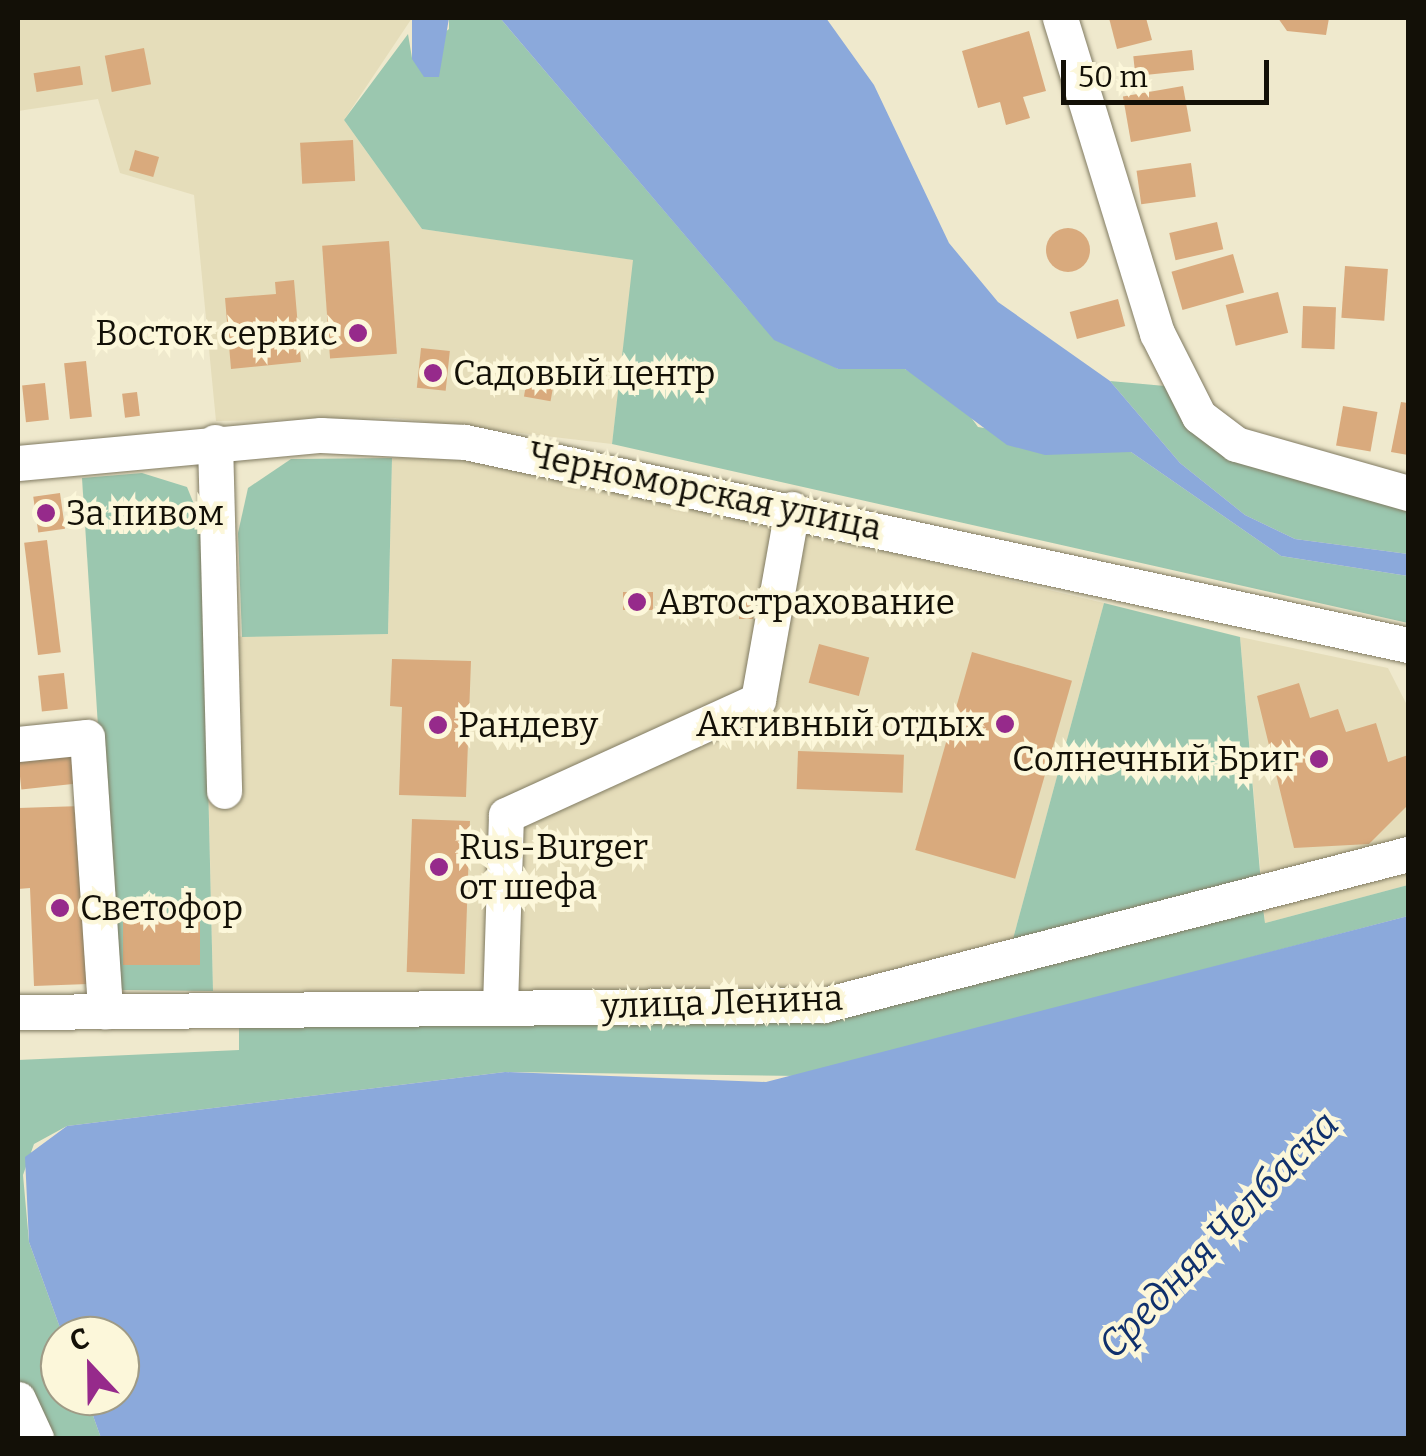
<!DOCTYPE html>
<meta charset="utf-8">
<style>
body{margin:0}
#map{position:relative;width:1426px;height:1456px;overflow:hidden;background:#efe9cd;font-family:Bitter,serif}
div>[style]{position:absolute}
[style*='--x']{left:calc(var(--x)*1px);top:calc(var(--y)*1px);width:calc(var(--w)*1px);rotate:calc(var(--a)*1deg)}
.built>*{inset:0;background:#e5ddba}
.green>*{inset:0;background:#9bc7af}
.water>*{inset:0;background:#8ba9db}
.building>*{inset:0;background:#d9aa7d;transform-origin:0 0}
.round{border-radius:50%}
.roads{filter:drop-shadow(0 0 2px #817b62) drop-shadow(0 0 2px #817b62)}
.minor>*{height:35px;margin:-17.5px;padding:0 17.5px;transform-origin:17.5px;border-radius:17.5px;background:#fff}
.dots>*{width:28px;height:28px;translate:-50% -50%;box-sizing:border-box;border:5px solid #fcf7da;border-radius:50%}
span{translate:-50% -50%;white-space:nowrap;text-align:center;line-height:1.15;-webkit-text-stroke:9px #fcf7da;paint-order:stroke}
.poi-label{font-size:35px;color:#131007}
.right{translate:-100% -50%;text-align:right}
.left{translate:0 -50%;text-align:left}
.street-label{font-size:35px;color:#131007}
.water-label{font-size:38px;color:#0f306c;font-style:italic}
.frame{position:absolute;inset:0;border:20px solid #131007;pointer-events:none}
.north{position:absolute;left:40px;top:1316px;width:100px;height:100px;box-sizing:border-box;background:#fcf7da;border:2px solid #9f9b86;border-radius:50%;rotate:338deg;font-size:28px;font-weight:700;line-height:40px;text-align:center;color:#131007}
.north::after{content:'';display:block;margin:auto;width:35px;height:45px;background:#962a8b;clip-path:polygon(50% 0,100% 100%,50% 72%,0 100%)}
.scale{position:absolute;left:1061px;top:60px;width:208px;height:45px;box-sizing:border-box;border:5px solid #131007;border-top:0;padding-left:12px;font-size:30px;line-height:35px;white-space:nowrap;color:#131007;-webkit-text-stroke:8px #fcf7da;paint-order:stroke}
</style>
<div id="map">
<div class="built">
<div style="clip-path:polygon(18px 18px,412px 18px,344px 120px,422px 229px,634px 260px,612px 444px,395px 418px,216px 421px,194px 195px,120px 173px,98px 99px,18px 111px)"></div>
<div style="clip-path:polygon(443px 457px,512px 463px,1104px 603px,1010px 950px,905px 979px,778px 995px,213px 991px,205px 637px,388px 634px,392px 458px)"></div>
<div style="clip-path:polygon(1240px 637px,1388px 668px,1408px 707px,1408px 885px,1265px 923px)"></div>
</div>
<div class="green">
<div style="clip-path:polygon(449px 18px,500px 18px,747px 308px,838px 369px,905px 369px,960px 402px,978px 427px,1131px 452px,1281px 556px,1408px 576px,1408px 623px,612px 444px,633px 260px,422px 229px,344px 120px,408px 34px,412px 58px,449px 29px)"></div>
<div style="clip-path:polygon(1110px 381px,1165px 386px,1176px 402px,1408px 502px,1408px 554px,1295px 539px,1245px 515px,1180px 463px)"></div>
<div style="clip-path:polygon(392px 458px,388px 634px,242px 637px,238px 533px,248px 488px,291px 459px)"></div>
<div style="clip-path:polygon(142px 473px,187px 487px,202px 524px,213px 991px,115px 990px,82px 478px)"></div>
<div style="clip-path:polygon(1104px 603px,1240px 637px,1261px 884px,1010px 950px)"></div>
<div style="clip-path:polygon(1408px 885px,1408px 916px,799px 1076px,505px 1072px,67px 1126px,34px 1144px,23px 1175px,29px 1242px,63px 1336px,60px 1396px,86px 1396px,101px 1438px,18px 1438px,18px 1060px,239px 1050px,239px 1019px,818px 1020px,1263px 908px,1265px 923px)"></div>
</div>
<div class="water">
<div style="clip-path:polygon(412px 18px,449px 18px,439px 77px,424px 77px,412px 59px)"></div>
<div style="clip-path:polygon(500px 18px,826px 18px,874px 85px,949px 243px,998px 302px,1110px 381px,1180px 463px,1245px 515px,1295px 539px,1408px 554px,1408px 576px,1281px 556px,1131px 452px,1045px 455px,1007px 445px,905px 369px,838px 369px,774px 340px)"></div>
<div style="clip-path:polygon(1408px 916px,1408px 1438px,101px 1438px,86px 1396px,120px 1396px,120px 1336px,63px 1336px,29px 1242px,25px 1157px,67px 1126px,505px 1072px,766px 1082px)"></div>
</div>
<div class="building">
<div style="clip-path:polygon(1109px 18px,1146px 18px,1152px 40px,1117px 49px)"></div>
<div style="clip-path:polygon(1278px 18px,1329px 18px,1326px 35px,1287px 31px)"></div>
<div style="clip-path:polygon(1029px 31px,1046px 91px,1023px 97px,1030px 118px,1006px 125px,1000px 102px,978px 108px,962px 51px)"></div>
<div style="left:144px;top:48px;width:37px;height:40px;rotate:79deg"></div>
<div style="left:1192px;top:50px;width:20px;height:59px;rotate:84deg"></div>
<div style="left:80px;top:66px;width:19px;height:47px;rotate:81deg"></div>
<div style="left:1183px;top:86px;width:46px;height:61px;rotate:80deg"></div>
<div style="left:353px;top:140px;width:41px;height:53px;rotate:87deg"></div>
<div style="left:135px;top:150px;width:25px;height:21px;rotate:16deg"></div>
<div style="left:1191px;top:163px;width:34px;height:55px;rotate:82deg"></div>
<div style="left:1217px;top:222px;width:28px;height:49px;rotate:77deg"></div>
<div class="round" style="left:1046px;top:228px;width:44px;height:44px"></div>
<div style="left:389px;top:241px;width:113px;height:67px;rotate:86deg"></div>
<div style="left:1233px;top:254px;width:40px;height:64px;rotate:74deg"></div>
<div style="left:1345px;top:266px;width:43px;height:52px;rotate:4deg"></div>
<div style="clip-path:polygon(294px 280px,301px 362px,231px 369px,225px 298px,276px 294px,275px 282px)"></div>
<div style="left:1278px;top:292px;width:42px;height:54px;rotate:76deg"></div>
<div style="left:1118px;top:299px;width:28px;height:50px;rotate:75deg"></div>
<div style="left:1303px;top:306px;width:33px;height:42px;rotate:2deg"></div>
<div style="left:421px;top:348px;width:29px;height:40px;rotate:6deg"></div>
<div style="left:86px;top:361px;width:56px;height:22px;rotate:84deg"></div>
<div style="left:529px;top:368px;width:27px;height:29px;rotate:10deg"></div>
<div style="left:45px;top:383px;width:37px;height:23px;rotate:84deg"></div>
<div style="left:137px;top:392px;width:24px;height:15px;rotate:83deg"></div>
<div style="clip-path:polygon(1401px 402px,1408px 403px,1408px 455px,1391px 452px)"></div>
<div style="left:1343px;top:406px;width:35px;height:40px;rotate:10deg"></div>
<div style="left:60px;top:493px;width:36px;height:27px;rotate:82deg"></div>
<div style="left:47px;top:540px;width:113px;height:23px;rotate:83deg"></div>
<div style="left:623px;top:592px;width:30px;height:18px"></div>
<div style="left:739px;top:600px;width:14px;height:19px"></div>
<div style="left:819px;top:644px;width:52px;height:40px;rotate:15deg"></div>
<div style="left:972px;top:652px;width:104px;height:206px;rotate:16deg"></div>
<div style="clip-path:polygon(392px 659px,471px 661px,466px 797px,399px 795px,402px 707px,390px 706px)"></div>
<div style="left:64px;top:673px;width:36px;height:26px;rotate:84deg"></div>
<div style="clip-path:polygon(1299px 683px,1310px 718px,1338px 709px,1346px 732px,1376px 723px,1388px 762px,1408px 755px,1406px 807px,1369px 844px,1294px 848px,1257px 696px)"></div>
<div style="left:798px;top:751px;width:106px;height:38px;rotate:2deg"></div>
<div style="left:81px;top:754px;width:29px;height:63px;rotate:84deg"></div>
<div style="clip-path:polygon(82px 806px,88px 984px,34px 986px,30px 888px,18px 889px,18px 808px)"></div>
<div style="left:412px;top:819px;width:58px;height:153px;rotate:2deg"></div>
<div style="left:123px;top:915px;width:77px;height:50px"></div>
</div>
<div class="roads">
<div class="minor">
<div style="--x:1060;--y:18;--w:330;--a:72.9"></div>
<div style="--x:1157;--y:333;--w:93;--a:63.2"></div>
<div style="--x:1199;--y:416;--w:46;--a:37.1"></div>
<div style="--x:1236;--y:444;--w:179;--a:15.9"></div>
<div style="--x:215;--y:442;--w:349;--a:88.5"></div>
<div style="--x:18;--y:463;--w:304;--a:-5.3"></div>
<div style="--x:321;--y:435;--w:144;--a:2.8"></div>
<div style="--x:465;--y:442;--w:965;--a:12.15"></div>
<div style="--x:18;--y:744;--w:69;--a:-5.8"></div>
<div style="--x:87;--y:737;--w:275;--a:86.2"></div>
<div style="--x:500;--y:1006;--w:191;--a:-88.2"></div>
<div style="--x:506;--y:815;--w:277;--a:-24.5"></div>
<div style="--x:758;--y:700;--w:194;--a:-79.9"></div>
<div style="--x:18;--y:1012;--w:806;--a:-0.5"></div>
<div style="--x:824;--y:1005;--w:603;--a:-14.5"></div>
<div style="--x:18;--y:1399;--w:43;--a:65.2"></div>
</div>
</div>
<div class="dots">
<div style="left:358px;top:333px;background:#962a8b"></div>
<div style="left:433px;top:373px;background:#962a8b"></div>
<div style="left:46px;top:513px;background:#962a8b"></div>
<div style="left:637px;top:602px;background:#962a8b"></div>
<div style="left:1005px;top:724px;background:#962a8b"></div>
<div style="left:438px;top:725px;background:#962a8b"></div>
<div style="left:1319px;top:759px;background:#962a8b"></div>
<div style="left:439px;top:867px;background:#962a8b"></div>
<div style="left:60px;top:908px;background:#962a8b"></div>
</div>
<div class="poi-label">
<span class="right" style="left:338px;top:333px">Восток сервис</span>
<span class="left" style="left:453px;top:373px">Садовый центр</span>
<span class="left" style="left:66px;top:513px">За пивом</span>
<span class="left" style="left:657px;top:602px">Автострахование</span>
<span class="right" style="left:985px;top:724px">Активный отдых</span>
<span class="left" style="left:458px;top:725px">Рандеву</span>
<span class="right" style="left:1299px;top:759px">Солнечный Бриг</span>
<span class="left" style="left:459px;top:867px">Rus-Burger<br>от шефа</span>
<span class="left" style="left:80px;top:908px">Светофор</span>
</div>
<div class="street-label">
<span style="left:705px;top:491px;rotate:12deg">Черноморская улица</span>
<span style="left:722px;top:1002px;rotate:-2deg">улица Ленина</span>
</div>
<div class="water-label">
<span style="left:1219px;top:1235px;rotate:-46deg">Средняя Челбаска</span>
</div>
<div class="frame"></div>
<div class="north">С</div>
<div class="scale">50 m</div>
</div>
